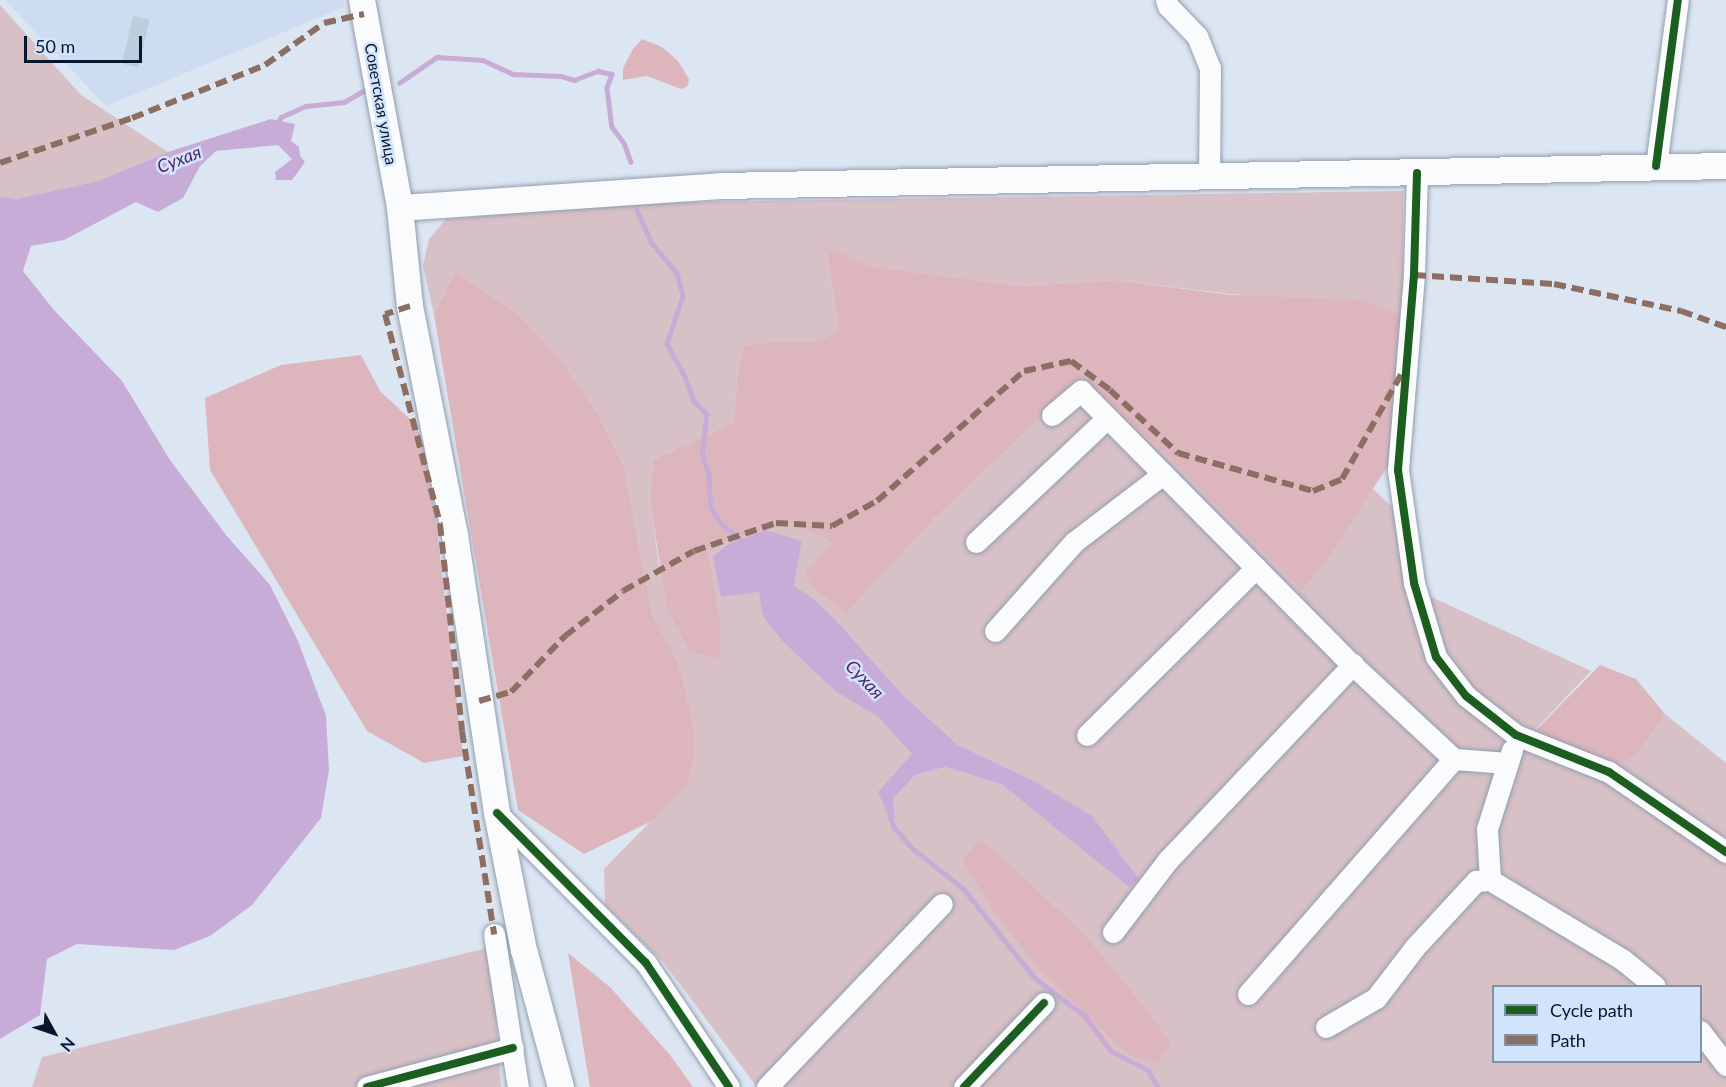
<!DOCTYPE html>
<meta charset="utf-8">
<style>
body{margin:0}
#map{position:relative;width:1726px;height:1087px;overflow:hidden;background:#dce5f2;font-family:Lato,sans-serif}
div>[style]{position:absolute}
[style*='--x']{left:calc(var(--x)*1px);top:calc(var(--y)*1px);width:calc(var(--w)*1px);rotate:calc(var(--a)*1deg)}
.built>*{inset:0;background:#cedcf1}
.green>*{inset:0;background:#d8c0c7}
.forest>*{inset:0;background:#ddb6bd}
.water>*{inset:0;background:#c7acd8}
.stream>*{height:4.5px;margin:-2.25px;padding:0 2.25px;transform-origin:2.25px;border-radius:2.25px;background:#c7acd8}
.building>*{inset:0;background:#bccedc;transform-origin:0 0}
.roads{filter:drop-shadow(0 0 2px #929eae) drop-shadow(0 0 2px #929eae)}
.minor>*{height:21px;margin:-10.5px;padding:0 10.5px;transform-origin:10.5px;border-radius:10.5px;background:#fafbfd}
.major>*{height:26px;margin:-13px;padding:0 13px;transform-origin:13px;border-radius:13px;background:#fafbfd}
.quiet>*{height:6px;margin-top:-3px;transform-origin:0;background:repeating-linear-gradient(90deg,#8d6e63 0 12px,transparent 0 18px)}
.cycleway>*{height:8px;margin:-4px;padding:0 4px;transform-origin:4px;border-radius:4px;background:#1b5e20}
span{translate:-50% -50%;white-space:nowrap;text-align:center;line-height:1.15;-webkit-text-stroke:5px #d2e4fc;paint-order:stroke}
.street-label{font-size:16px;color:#08172d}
.water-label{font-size:18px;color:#541f65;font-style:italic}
.legend{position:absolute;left:1492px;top:985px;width:210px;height:78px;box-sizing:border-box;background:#d2e4fc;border:2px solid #8192a9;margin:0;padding:8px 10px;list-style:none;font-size:18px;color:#08172d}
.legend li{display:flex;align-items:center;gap:12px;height:30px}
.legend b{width:30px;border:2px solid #8192a9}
.north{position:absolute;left:24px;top:1003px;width:60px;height:60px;-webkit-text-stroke:4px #d2e4fc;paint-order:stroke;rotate:130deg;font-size:16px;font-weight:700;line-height:24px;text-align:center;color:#08172d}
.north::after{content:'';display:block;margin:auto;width:21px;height:27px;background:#08172d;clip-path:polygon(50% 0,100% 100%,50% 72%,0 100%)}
.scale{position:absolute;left:24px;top:36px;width:118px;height:27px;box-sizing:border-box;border:3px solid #08172d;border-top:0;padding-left:8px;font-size:18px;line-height:21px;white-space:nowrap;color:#08172d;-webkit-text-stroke:4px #d2e4fc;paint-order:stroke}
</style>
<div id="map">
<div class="built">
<div style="clip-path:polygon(5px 0,343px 0,344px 7px,106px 106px)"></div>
</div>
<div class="green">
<div style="clip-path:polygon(0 5px,81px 95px,168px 152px,98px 181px,16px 199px,0 196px)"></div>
<div style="clip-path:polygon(evenodd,1403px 191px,1403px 315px,1115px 280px,1024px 286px,875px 267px,826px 249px,839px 329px,818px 342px,770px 342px,743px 346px,737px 378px,734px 422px,653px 460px,650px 502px,659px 565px,720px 620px,706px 548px,790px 519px,833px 543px,846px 612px,936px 517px,1082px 378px,1170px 459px,1325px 563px,1372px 488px,1401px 515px,1408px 586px,1591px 671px,1531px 734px,1638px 753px,1665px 714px,1726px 763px,1726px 1087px,757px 1087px,664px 963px,605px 905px,604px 869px,688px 783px,678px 663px,652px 613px,624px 467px,599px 416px,561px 360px,518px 314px,455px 271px,434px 315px,423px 266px,429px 239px,446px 219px,629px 203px,1403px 191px,802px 541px,794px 586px,813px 598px,834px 618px,903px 695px,958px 745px,1032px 780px,1120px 853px,1138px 879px,1129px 886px,1001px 784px,945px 767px,915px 775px,893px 799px,895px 817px,879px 792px,913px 754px,878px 717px,835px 691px,783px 642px,763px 617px,760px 592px,802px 541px,1403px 191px,1494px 986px,1700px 986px,1700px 1062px,1494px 1062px,1494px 986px)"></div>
<div style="clip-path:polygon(491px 947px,501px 1087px,32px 1087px,42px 1057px)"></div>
</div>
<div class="forest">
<div style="clip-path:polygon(642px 39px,662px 47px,678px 61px,689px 79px,688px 86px,681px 89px,647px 76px,623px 80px,623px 68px,633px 49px)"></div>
<div style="clip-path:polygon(826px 248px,875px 267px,1024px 286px,1115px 280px,1232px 295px,1363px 300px,1403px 315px,1389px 464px,1325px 563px,1302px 590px,1170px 459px,1082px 378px,936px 517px,846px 613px,813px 588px,805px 573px,833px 543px,790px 520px,707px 548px,720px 620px,720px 658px,690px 652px,667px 608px,650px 502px,653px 460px,734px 422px,737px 378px,743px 346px,770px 342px,818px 342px,839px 329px)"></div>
<div style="clip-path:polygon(455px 271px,518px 314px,561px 360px,599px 416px,624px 467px,652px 613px,678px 663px,693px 725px,694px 757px,688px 783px,654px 820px,584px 854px,518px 810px,434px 315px)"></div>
<div style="clip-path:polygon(361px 355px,380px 391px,413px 422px,424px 443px,436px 521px,463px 756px,424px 763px,367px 731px,210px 470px,205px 398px,281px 365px)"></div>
<div style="clip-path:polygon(1600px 665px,1636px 679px,1665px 714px,1638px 753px,1610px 770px,1531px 735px)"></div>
<div style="clip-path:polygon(979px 840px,1003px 858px,1086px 936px,1138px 999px,1172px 1044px,1156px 1064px,1127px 1054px,1040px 970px,992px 909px,962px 860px)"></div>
<div style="clip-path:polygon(568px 953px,610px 987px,670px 1055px,693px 1087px,590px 1087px)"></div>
</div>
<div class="water">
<div style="clip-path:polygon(271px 119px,295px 124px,291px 141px,299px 147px,300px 156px,305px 162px,292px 180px,276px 180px,275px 172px,292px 159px,278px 145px,216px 151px,200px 166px,183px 198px,158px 212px,136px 202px,64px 240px,31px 246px,23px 271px,53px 309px,122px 381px,170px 460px,226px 535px,270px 585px,298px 641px,326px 716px,329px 770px,321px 818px,252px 905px,210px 936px,174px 950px,77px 944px,47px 959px,40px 1015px,0 1039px,0 196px,16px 199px,98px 181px,168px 152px)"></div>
<div style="clip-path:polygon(765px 530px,802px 541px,794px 586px,813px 598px,834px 618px,903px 695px,958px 745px,1032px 780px,1092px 816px,1139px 879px,1129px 887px,1001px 784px,945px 767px,915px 775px,893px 799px,895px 818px,890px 819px,878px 792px,912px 754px,878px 717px,835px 691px,783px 642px,763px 617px,759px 592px,721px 597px,713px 557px,727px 545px)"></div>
</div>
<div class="stream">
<div style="--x:399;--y:83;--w:46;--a:-34.4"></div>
<div style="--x:437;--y:57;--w:46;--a:3.7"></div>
<div style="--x:483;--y:60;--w:33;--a:25"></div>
<div style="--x:513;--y:74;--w:48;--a:2.4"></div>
<div style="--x:561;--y:76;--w:14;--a:17"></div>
<div style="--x:574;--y:80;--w:26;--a:-21"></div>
<div style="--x:598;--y:71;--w:14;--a:12"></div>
<div style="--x:612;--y:74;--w:15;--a:110"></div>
<div style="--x:607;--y:88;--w:39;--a:83"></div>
<div style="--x:612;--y:127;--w:20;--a:53"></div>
<div style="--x:624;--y:143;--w:20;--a:70"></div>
<div style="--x:277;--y:123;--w:7;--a:-56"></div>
<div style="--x:281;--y:117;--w:27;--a:-24"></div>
<div style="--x:306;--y:106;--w:38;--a:-6"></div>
<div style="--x:344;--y:102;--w:24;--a:-30"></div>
<div style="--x:637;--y:210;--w:35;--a:66"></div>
<div style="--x:651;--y:242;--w:40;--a:50"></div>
<div style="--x:677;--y:273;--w:24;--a:75"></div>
<div style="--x:683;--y:296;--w:51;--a:108.4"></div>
<div style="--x:667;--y:344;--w:38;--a:61"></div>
<div style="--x:685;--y:377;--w:26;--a:69"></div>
<div style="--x:694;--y:401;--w:18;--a:45"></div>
<div style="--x:707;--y:414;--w:39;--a:97"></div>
<div style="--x:702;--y:453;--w:22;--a:72"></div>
<div style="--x:709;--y:474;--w:33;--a:87"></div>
<div style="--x:711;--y:507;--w:17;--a:59"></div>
<div style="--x:720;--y:522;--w:30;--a:40"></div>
<div style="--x:890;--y:816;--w:12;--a:70"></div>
<div style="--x:894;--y:827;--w:28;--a:49"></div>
<div style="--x:912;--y:848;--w:65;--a:38.1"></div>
<div style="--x:963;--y:888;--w:114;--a:51.4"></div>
<div style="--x:1034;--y:977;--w:66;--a:37.6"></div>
<div style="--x:1086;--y:1017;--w:42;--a:53.7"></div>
<div style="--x:1111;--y:1051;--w:42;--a:27.2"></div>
<div style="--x:1148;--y:1070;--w:20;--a:60"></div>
</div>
<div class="building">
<div style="left:133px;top:16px;width:17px;height:49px;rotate:13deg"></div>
</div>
<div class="roads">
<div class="minor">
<div style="--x:1166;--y:0;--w:6;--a:72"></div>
<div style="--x:1168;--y:6;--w:42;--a:46"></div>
<div style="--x:1197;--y:36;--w:35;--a:68"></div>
<div style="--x:1210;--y:68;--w:108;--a:90.5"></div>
<div style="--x:1656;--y:166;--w:167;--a:-82.5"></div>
<div style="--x:1417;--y:173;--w:102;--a:91.7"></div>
<div style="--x:1414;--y:275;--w:196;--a:94.7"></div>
<div style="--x:1398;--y:470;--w:114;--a:81.9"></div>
<div style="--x:1414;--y:583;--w:77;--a:73.4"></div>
<div style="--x:1436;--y:657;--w:49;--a:52.4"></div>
<div style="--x:1466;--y:696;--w:63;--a:38"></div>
<div style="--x:1516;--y:735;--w:100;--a:21.7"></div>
<div style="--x:1609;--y:772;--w:142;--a:34.4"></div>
<div style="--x:1052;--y:415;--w:38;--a:-40"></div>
<div style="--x:1081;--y:391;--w:373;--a:45.3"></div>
<div style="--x:1343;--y:656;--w:151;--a:42.9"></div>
<div style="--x:976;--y:542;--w:180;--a:-43.4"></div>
<div style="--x:995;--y:631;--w:119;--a:-48.4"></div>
<div style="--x:1074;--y:542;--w:112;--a:-37.4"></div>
<div style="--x:1087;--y:735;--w:238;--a:-44.7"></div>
<div style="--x:1512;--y:750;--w:83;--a:107.6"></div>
<div style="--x:1487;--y:829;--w:51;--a:86.6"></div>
<div style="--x:1490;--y:880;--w:155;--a:31"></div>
<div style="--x:1623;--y:960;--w:41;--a:39.1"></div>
<div style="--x:497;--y:813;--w:211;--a:45.2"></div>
<div style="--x:646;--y:963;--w:149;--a:56.2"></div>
<div style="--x:1113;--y:932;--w:89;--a:-52.7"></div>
<div style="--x:1167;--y:861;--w:271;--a:-46.6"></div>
<div style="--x:494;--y:934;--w:155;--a:81.1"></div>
<div style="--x:1248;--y:994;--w:313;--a:-48.8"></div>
<div style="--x:1454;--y:759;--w:54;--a:4.2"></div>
<div style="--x:1326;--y:1027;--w:58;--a:-30.1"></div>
<div style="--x:1376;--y:998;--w:64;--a:-52.6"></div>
<div style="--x:1415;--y:947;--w:90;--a:-47.3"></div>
<div style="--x:1476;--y:881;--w:14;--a:-4"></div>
<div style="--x:1700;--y:1031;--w:43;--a:52.6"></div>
<div style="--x:367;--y:1087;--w:151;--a:-15"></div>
<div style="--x:767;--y:1087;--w:253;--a:-46.3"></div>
<div style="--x:964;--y:1087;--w:116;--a:-46.4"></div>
</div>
<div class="major">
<div style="--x:362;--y:0;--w:211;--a:79.6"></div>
<div style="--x:400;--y:208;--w:99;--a:84.2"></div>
<div style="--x:410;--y:306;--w:233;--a:78.9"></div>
<div style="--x:455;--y:535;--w:281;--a:81.4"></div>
<div style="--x:497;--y:813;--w:140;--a:78.9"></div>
<div style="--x:524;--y:950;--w:142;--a:74.9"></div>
<div style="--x:400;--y:208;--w:323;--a:-3.9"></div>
<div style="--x:722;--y:186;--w:1004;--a:-1.14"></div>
</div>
</div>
<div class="quiet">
<div style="--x:0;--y:163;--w:139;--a:-18.8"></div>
<div style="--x:132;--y:118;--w:143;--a:-21.7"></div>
<div style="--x:265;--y:65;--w:72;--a:-35.4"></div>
<div style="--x:324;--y:23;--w:41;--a:-12.7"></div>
<div style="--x:1414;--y:275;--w:140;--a:3.7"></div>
<div style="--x:1554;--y:284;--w:130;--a:12"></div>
<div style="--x:1681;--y:311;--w:48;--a:19.6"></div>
<div style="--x:410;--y:306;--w:26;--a:162"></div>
<div style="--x:385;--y:314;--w:217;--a:75.3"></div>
<div style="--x:440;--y:524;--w:208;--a:83.9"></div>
<div style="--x:462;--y:731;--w:206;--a:81"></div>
<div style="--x:479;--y:701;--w:33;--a:-16"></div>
<div style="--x:511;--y:692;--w:78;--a:-46"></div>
<div style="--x:565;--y:636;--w:73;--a:-37.8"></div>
<div style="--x:623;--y:591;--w:81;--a:-29.4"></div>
<div style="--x:694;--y:551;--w:87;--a:-18.9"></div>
<div style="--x:776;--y:523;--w:56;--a:3.1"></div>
<div style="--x:832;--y:526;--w:51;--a:-29.1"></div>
<div style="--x:877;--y:501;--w:196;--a:-41.5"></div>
<div style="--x:1024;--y:371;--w:48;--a:-12"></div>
<div style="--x:1071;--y:361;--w:49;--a:36.6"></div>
<div style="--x:1110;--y:390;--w:93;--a:42.8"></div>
<div style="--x:1178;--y:453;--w:140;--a:15.7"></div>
<div style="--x:1313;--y:491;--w:31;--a:-22"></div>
<div style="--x:1342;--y:479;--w:122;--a:-60.5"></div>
</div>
<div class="cycleway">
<div style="--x:1656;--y:166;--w:167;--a:-82.5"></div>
<div style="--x:1417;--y:173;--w:102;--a:91.7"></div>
<div style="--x:1414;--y:275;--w:196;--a:94.7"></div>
<div style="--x:1398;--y:470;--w:114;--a:81.9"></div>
<div style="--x:1414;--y:583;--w:77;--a:73.4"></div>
<div style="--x:1436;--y:657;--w:49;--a:52.4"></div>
<div style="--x:1466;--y:696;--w:63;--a:38"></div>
<div style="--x:1516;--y:735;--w:100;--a:21.7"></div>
<div style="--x:1609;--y:772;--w:142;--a:34.4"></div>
<div style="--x:497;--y:813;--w:211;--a:45.2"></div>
<div style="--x:646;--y:963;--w:149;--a:56.2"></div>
<div style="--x:367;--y:1087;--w:151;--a:-15"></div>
<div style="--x:964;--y:1087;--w:116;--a:-46.4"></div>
</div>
<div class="street-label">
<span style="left:381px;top:104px;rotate:80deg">Советская улица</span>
</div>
<div class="water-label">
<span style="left:179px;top:159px;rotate:-21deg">Сухая</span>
<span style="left:865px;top:679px;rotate:46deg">Сухая</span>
</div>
<ul class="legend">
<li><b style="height:8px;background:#1b5e20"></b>Cycle path</li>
<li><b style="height:8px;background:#8d6e63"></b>Path</li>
</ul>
<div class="north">N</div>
<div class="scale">50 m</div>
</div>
